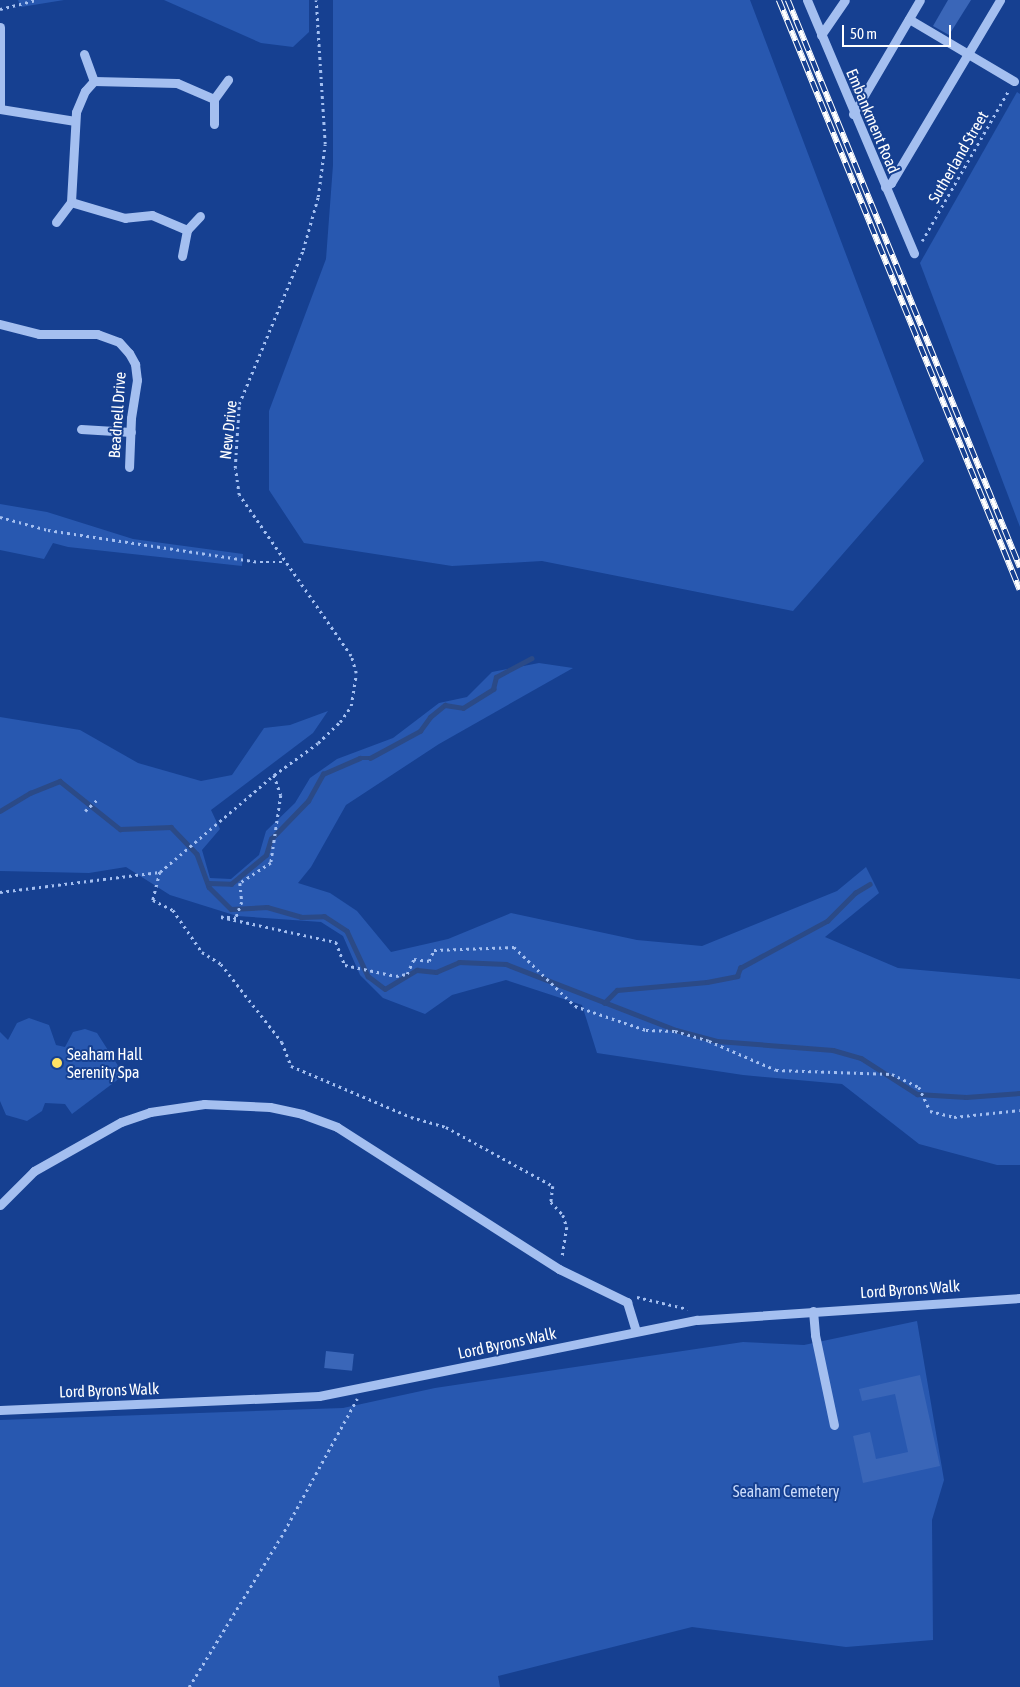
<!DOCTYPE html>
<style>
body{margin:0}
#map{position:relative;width:1020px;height:1687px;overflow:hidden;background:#164091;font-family:"Asap Condensed",sans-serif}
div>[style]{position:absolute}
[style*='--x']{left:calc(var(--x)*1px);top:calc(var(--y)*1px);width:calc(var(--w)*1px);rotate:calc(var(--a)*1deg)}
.green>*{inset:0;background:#2858b0}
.stream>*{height:4.5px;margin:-2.25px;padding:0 2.25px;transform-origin:2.25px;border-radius:2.25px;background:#2b4a87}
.building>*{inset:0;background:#3a66b8;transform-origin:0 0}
.path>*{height:2.5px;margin-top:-1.25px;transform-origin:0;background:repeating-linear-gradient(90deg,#a4bff0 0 2.5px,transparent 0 6.5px)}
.minor>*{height:9px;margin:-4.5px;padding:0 4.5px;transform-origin:4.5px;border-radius:4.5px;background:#a4bff0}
.rail>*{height:5.5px;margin-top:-2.75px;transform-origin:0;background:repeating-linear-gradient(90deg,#164091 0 11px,#fff 0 22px);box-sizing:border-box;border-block:1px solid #fff}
.dots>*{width:14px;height:14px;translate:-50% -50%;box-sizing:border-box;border:2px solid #164091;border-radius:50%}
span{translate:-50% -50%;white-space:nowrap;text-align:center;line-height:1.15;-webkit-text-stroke:4px #164091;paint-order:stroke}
.street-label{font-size:16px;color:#fff}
.poi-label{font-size:16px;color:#fff}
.left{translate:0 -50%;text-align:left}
.park-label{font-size:16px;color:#cbdcfc}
.scale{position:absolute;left:842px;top:25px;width:109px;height:22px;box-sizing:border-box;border:2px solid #fff;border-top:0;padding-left:6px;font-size:15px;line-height:18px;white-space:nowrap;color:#fff;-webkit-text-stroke:4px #164091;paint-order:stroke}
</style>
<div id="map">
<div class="green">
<div style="clip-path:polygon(18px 0,64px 0,21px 7px)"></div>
<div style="clip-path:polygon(164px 0,309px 0,309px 32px,293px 47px,261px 43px)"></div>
<div style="clip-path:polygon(333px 0,750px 0,924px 461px,793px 611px,542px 561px,452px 566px,304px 543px,269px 490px,269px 411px,326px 259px,333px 165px)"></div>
<div style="clip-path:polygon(1017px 92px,1020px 94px,1020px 527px,920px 263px)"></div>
<div style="clip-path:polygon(0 504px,47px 512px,133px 539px,243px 554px,242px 566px,68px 547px,53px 543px,44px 559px,0 550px)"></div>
<div style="clip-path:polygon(539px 663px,573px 668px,439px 744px,346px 805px,311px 867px,298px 883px,330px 893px,357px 911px,391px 952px,448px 939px,511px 913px,637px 940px,702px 946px,837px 891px,866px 867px,879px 893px,825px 937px,898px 968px,1020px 979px,1020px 1165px,997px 1165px,919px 1144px,842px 1084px,743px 1075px,597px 1053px,582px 1005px,506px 980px,452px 995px,425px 1014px,383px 998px,360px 975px,343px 936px,321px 922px,237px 916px,170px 895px,126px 867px,89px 873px,0 871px,0 717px,80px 730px,138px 763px,201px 781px,232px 775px,264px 728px,290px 725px,328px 711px,313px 733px,211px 810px,220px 829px,202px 850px,210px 878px,231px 879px,259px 855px,266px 831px,295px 803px,310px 778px,337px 759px,393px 738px,439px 703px,467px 697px,492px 672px)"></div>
<div style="clip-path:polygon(29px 1018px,49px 1025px,56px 1045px,65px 1047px,73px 1032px,85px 1029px,97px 1033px,124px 1075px,72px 1114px,65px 1104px,45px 1103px,42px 1111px,27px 1121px,6px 1115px,0 1101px,0 1032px,8px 1040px,17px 1023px)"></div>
<div style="clip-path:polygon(917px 1321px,944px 1480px,932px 1520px,933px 1640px,846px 1647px,692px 1627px,498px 1676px,500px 1687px,0 1687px,0 1420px,343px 1408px,435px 1388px,743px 1342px,804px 1345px)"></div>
</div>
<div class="stream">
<div style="--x:0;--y:811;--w:35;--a:-31"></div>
<div style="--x:30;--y:793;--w:32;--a:-22"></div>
<div style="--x:60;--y:781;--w:77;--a:38.7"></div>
<div style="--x:120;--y:829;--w:51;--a:-2.2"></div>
<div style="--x:171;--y:827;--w:37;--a:46"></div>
<div style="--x:197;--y:854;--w:35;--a:70"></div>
<div style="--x:209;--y:887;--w:31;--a:45"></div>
<div style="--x:231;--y:909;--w:36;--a:-3"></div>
<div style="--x:267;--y:907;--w:35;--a:16"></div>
<div style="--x:301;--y:917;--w:23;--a:-2"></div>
<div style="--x:324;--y:916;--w:27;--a:33"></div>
<div style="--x:347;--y:931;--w:50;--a:65"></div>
<div style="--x:368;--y:976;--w:21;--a:37"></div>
<div style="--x:385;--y:989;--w:37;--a:-31"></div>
<div style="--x:417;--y:970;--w:19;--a:6"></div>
<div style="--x:436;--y:972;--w:25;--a:-23"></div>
<div style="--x:459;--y:962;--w:47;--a:2.4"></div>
<div style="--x:506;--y:964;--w:182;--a:21.2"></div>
<div style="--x:676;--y:1030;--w:42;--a:15"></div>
<div style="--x:717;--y:1041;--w:116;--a:4.4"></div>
<div style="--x:833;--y:1050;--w:29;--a:16"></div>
<div style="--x:861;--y:1058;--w:67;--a:32.7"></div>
<div style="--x:917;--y:1094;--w:49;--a:3.5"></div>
<div style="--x:966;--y:1097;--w:54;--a:-4.2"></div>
<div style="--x:208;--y:883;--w:23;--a:2"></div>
<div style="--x:231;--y:884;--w:45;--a:-39.6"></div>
<div style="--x:266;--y:855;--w:17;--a:-73"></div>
<div style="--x:271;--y:839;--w:53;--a:-45.8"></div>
<div style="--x:308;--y:801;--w:31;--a:-61"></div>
<div style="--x:323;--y:774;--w:40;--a:-23.4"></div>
<div style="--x:360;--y:758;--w:10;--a:0"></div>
<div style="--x:370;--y:758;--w:57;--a:-28.4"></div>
<div style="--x:420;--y:731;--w:17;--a:-54"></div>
<div style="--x:430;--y:717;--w:19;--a:-39"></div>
<div style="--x:445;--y:705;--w:18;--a:9"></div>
<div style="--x:463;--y:708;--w:36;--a:-32"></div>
<div style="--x:493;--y:689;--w:12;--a:-76"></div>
<div style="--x:496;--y:677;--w:40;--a:-28"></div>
<div style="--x:604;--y:1003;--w:18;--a:-45"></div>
<div style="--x:617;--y:990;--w:90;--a:-5.1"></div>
<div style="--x:707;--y:982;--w:31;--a:-11"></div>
<div style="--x:737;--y:976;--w:9;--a:-69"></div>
<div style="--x:740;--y:968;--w:99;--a:-28.4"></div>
<div style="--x:827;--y:921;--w:40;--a:-45"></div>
<div style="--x:855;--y:893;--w:17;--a:-31"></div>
</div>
<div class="building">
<div style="clip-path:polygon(948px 0,971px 0,949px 35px,933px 26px)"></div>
<div style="left:326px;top:1351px;width:28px;height:17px;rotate:6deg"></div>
<div style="clip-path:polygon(920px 1375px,940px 1466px,863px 1483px,853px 1436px,870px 1432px,876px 1459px,908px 1452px,895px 1394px,862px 1401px,859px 1389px)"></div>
</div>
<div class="path">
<div style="--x:0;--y:9;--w:37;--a:-14"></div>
<div style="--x:922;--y:241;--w:174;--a:-60.1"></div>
<div style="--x:0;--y:517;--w:50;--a:15.2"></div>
<div style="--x:48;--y:530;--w:214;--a:8.6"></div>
<div style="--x:260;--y:562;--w:25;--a:0"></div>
<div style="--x:274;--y:775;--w:21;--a:71"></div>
<div style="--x:281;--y:795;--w:69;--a:98.4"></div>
<div style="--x:271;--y:863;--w:37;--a:147"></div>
<div style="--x:240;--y:883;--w:19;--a:84"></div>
<div style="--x:242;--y:902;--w:17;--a:111"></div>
<div style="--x:236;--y:918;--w:15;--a:-176"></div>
<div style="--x:221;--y:917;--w:118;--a:12.3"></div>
<div style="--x:336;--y:942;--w:25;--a:69"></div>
<div style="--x:345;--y:965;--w:52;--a:12.2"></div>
<div style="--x:396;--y:976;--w:11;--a:-10"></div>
<div style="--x:407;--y:974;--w:17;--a:-65"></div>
<div style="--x:414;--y:959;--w:15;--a:8"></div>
<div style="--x:429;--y:961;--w:12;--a:-66"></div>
<div style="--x:434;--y:950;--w:80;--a:-2.1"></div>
<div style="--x:514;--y:947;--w:85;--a:44"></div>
<div style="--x:575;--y:1006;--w:75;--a:18.7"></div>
<div style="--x:646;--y:1030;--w:29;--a:2"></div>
<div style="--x:675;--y:1031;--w:35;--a:16"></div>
<div style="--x:709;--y:1041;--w:73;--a:23.4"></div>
<div style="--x:776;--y:1070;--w:116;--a:2"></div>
<div style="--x:892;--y:1074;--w:30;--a:26"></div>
<div style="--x:919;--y:1087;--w:26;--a:65"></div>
<div style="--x:930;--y:1111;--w:25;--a:14"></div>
<div style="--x:954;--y:1117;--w:66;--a:-6.1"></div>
<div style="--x:85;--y:811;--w:19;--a:-43"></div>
<div style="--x:160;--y:872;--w:29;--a:104"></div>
<div style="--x:153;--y:900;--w:22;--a:27"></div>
<div style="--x:173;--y:910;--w:51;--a:55.4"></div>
<div style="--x:202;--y:952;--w:22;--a:32"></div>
<div style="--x:221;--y:964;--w:99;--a:52"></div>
<div style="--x:282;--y:1042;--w:26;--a:69"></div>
<div style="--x:291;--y:1066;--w:130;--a:23"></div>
<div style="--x:411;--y:1117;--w:36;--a:16"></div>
<div style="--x:446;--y:1127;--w:122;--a:28.9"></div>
<div style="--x:553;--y:1186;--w:16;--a:97"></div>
<div style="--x:551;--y:1202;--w:18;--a:47"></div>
<div style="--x:563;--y:1215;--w:13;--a:72"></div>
<div style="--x:567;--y:1227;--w:31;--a:99"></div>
<div style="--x:0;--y:892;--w:161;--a:-7.1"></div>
<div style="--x:160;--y:872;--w:150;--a:-40.4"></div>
<div style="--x:274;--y:775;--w:54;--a:-36"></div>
<div style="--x:318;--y:743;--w:30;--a:-44"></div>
<div style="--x:340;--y:722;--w:19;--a:-55"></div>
<div style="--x:351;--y:706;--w:33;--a:-81"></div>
<div style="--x:356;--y:673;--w:18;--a:-106"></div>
<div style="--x:351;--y:656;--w:196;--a:-124.8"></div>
<div style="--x:239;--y:495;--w:27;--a:-98"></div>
<div style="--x:235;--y:468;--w:64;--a:-86.4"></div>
<div style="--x:239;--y:404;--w:167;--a:-67.4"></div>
<div style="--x:303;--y:250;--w:55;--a:-74.2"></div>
<div style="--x:318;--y:197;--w:53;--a:-82.5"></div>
<div style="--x:325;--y:144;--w:144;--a:-93.6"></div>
<div style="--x:637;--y:1297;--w:52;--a:13.2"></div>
<div style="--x:189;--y:1687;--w:176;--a:-58.5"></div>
<div style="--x:281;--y:1537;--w:158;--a:-61.2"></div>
</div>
<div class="minor">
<div style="--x:807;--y:0;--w:275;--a:67.1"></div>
<div style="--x:909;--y:19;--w:122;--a:30.6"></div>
<div style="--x:0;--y:27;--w:81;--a:90"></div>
<div style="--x:821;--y:35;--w:42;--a:-55.6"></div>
<div style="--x:84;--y:54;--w:29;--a:70"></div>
<div style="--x:0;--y:109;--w:76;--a:9.1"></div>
<div style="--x:853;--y:114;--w:132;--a:-59.6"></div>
<div style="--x:214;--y:124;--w:25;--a:-90"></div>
<div style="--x:214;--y:99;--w:24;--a:-54"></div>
<div style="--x:885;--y:187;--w:7;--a:-34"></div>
<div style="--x:891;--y:183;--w:213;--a:-59.2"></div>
<div style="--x:56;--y:222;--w:25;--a:-53"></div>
<div style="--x:187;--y:230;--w:38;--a:-157"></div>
<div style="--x:152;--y:215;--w:27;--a:174"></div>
<div style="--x:125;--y:218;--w:56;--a:-163.5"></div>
<div style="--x:71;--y:202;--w:90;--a:-86.8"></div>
<div style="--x:76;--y:112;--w:23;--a:-67"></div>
<div style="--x:85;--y:91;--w:13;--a:-48"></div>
<div style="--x:94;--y:81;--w:83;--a:1.4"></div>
<div style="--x:177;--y:83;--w:40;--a:23.4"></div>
<div style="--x:182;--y:256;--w:26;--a:-79"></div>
<div style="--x:187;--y:230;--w:19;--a:-47"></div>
<div style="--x:0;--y:324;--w:40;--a:14.4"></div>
<div style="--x:39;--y:334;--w:58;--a:0"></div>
<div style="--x:97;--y:334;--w:23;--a:20"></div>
<div style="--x:119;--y:342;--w:15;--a:48"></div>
<div style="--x:129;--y:353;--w:13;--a:61"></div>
<div style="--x:135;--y:364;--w:16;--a:83"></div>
<div style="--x:137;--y:380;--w:38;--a:99"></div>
<div style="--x:131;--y:418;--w:49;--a:92.3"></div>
<div style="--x:81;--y:429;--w:50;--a:3.4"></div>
<div style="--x:0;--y:1205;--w:48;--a:-45"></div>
<div style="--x:34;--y:1171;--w:100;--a:-29.4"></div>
<div style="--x:121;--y:1122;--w:31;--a:-19"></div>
<div style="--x:150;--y:1112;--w:55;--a:-8.4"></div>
<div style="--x:204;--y:1104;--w:66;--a:2.6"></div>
<div style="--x:270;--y:1107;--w:33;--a:12"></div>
<div style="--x:302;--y:1114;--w:37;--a:20"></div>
<div style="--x:337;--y:1127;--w:264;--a:32.6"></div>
<div style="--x:559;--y:1269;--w:76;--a:25.9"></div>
<div style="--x:627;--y:1302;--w:30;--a:73"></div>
<div style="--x:813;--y:1311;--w:24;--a:85"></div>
<div style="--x:815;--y:1335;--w:92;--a:78.1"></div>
<div style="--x:0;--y:1410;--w:319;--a:-2.5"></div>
<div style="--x:319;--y:1396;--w:386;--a:-11.4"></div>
<div style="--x:697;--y:1320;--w:324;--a:-3.9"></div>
</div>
<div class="rail">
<div style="--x:779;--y:0;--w:637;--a:67.78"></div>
<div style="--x:788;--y:0;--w:613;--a:67.75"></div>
</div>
<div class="dots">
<div style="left:57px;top:1063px;background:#ffe264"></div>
</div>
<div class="street-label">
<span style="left:873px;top:121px;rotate:67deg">Embankment Road</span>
<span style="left:958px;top:157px;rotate:-60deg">Sutherland Street</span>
<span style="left:117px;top:415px;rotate:-86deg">Beadnell Drive</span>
<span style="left:228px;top:430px;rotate:-84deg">New Drive</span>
<span style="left:910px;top:1289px;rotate:-4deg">Lord Byrons Walk</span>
<span style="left:507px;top:1343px;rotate:-12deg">Lord Byrons Walk</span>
<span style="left:109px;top:1390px;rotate:-2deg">Lord Byrons Walk</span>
</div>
<div class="poi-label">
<span class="left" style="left:67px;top:1063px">Seaham Hall<br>Serenity Spa</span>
</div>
<div class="park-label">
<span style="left:786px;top:1491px">Seaham Cemetery</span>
</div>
<div class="scale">50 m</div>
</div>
